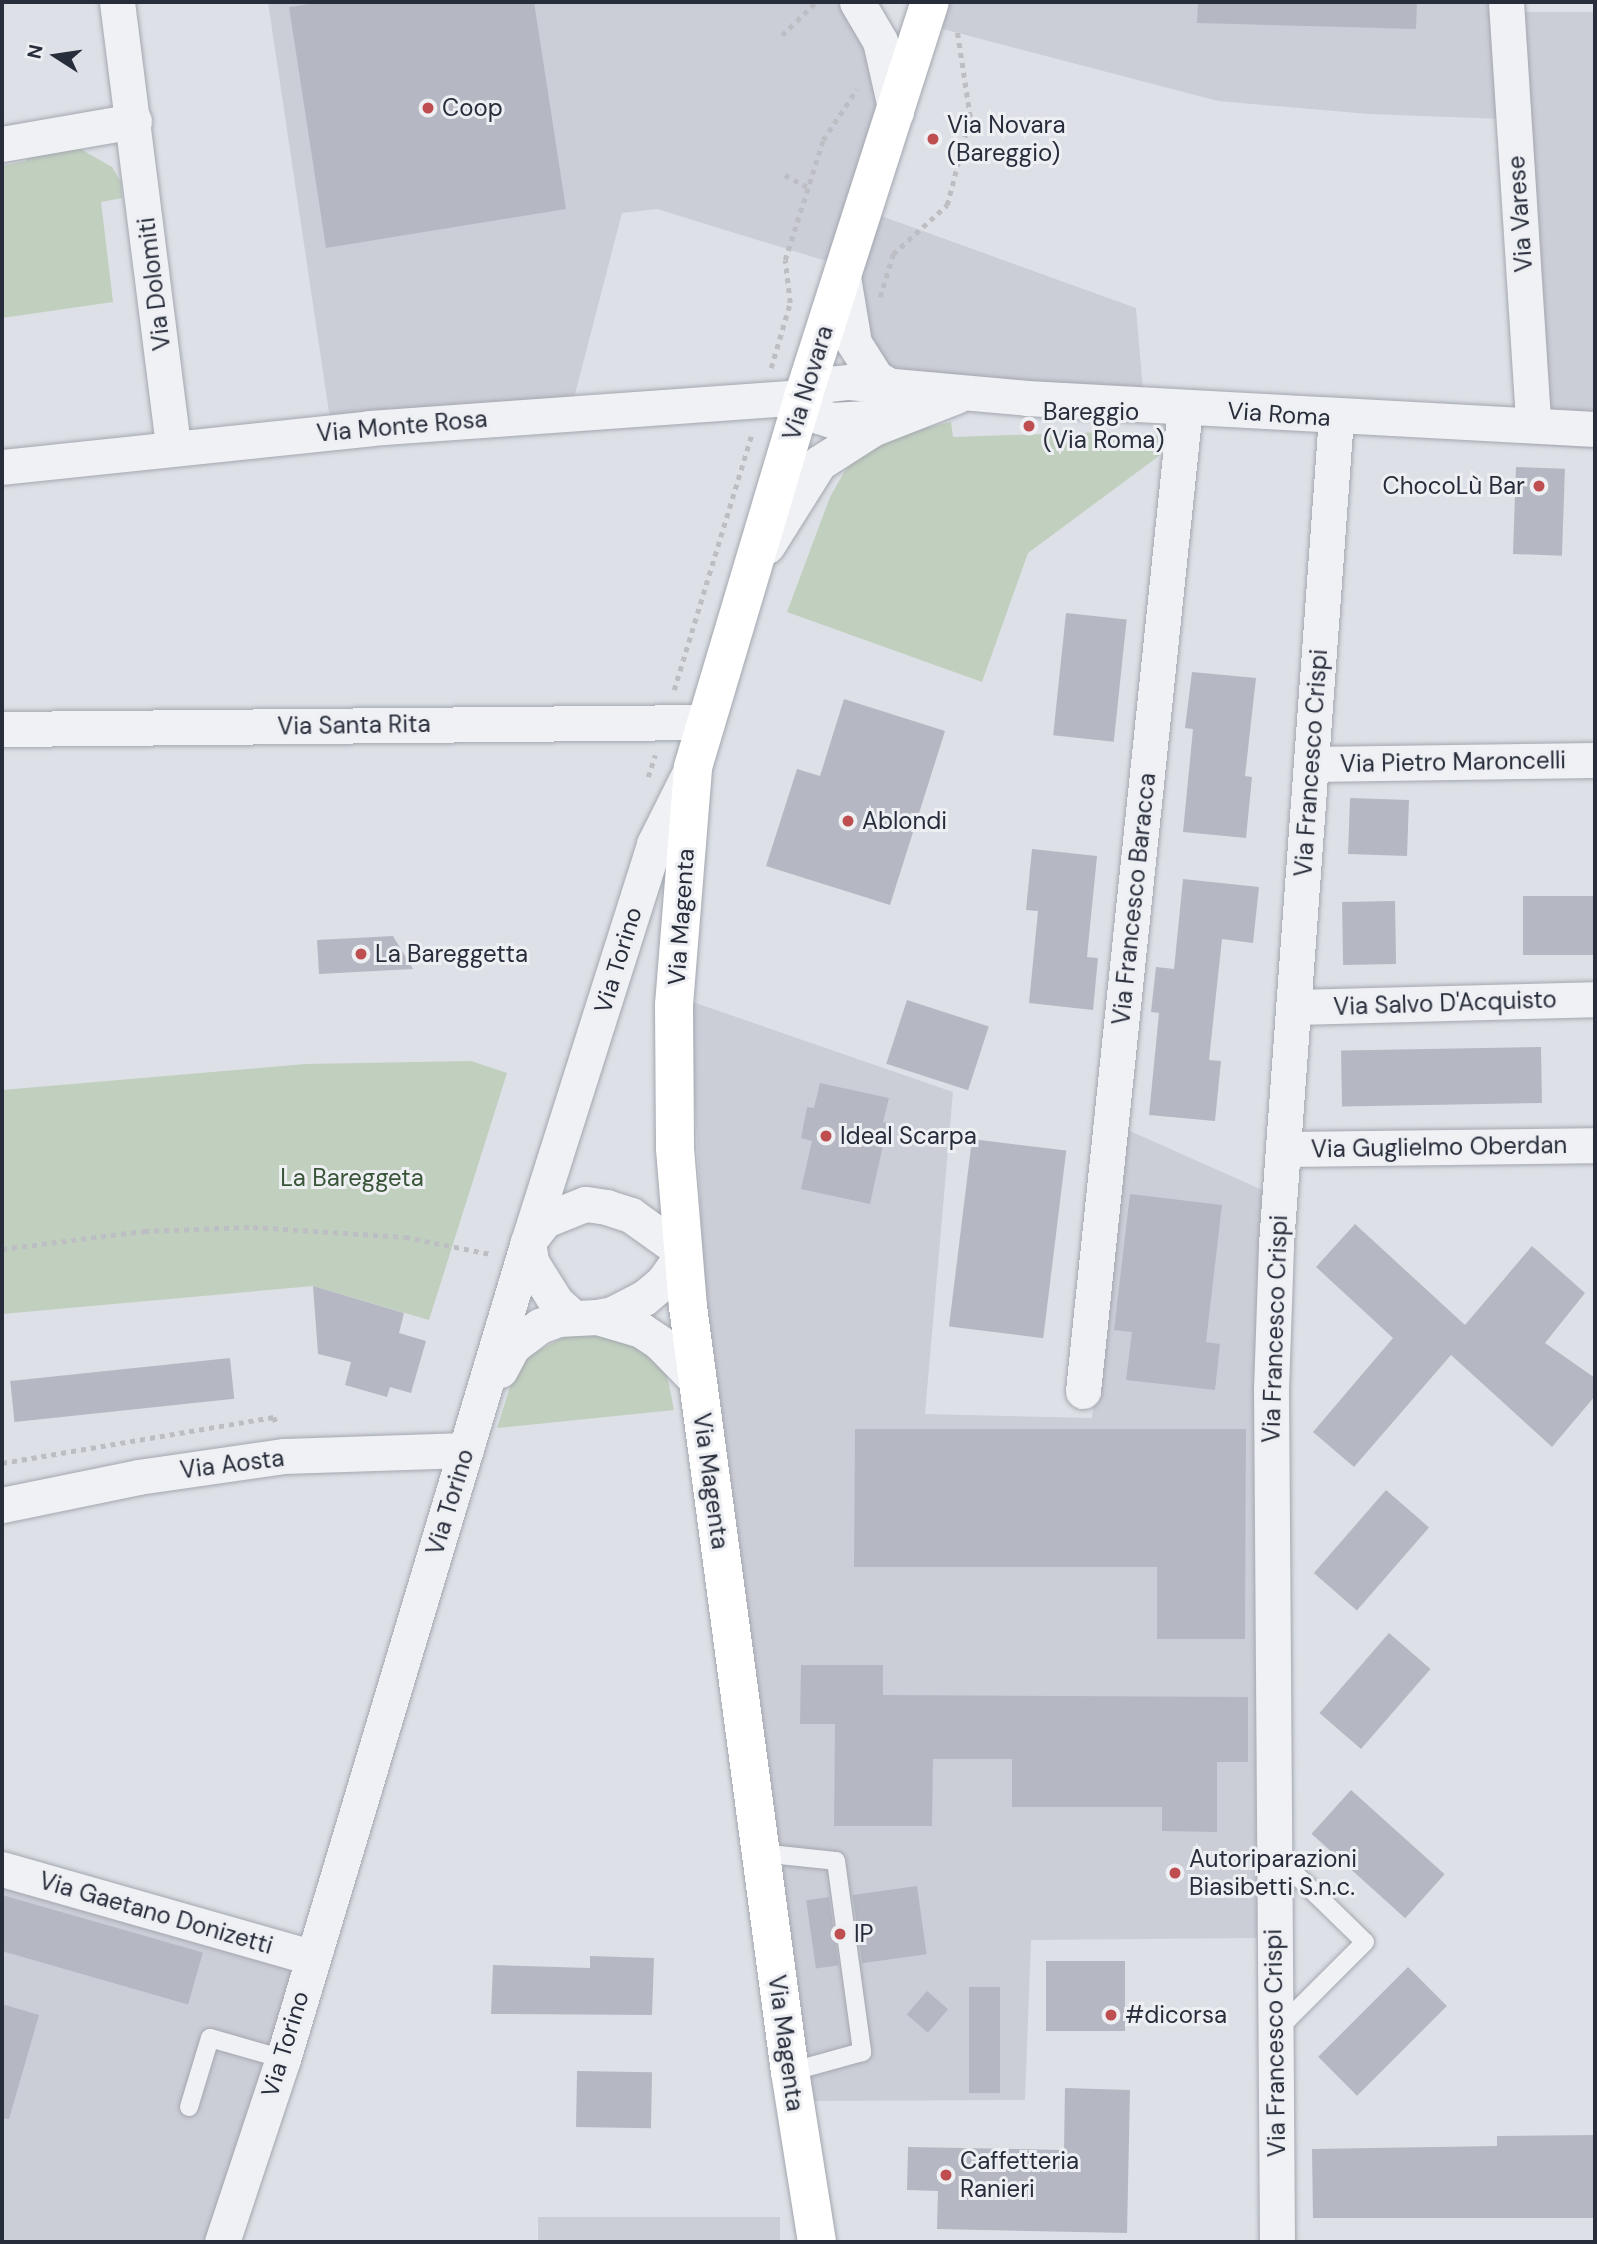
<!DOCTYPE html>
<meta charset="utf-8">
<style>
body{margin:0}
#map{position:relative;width:1597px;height:2244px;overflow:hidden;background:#dde0e6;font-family:"DM Sans",sans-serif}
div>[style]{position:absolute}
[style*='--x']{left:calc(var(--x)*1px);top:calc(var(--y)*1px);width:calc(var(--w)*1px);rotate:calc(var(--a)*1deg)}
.built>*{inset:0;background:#ccced7;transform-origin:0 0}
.green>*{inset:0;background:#c1cfbf}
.building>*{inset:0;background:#b5b8c2;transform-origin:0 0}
.path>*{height:4.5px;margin-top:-2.25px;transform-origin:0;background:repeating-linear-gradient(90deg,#bcbec4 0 5px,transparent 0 10px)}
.roads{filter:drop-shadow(0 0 2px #a3a7af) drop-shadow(0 0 2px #a3a7af)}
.service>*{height:18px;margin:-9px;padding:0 9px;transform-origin:9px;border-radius:9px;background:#f0f1f4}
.minor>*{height:35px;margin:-17.5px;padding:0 17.5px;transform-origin:17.5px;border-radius:17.5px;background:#f0f1f4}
.primary>*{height:38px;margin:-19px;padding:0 19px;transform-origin:19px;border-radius:19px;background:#fff}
.dots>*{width:19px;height:19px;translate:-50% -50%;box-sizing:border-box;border:4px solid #edeff3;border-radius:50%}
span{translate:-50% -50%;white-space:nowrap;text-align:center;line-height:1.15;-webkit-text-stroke:6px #edeff3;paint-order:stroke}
.poi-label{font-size:24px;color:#282d3b}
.left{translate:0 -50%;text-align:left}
.right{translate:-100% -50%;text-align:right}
.street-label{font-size:24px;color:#282d3b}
.park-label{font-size:24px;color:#395537}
.frame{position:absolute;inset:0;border:4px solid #282d3b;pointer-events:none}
.north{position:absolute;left:21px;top:21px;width:70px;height:70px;-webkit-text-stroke:5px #edeff3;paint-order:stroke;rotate:282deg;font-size:19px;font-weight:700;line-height:28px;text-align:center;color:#282d3b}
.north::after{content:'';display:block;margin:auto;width:24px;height:32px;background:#282d3b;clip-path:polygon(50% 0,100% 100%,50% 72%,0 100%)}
</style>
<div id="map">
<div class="built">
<div style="clip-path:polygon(268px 2px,848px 2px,890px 113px,839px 265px,657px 209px,622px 213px,573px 402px,330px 419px)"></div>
<div style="clip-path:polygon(942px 2px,1495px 2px,1496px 12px,1595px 12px,1595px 449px,1521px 444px,1504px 119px,1369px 114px,1218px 101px,935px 27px)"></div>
<div style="clip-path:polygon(873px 213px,1136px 308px,1143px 390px,889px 373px,871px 350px,854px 277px)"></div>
<div style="clip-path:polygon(690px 1001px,953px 1092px,925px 1414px,1092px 1418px,1121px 1127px,1267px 1192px,1254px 1423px,1257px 1938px,1031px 1940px,1025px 2100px,809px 2101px,706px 1317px)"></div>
<div style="clip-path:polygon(2px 1878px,311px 1957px,222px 2242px,2px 2242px)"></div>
<div style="left:538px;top:2217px;width:242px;height:27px"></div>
</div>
<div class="green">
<div style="clip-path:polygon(77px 147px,112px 167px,121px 182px,122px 198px,101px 202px,113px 302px,2px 318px,2px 166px,26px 161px,31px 154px)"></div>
<div style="clip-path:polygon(951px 422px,953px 437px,1105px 432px,1167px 436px,1163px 453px,1028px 553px,982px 682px,787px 612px,830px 497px,846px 469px,869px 449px,902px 433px)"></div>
<div style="clip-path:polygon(471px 1061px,507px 1073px,429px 1320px,313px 1286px,2px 1314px,2px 1090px,305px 1064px)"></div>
<div style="clip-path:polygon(575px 1331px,618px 1334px,654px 1359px,667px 1375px,674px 1410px,497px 1428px,512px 1381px,527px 1357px)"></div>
</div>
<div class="building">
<div style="clip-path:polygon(322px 2px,534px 2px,566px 209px,326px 248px,289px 7px)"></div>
<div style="clip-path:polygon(1198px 2px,1417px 2px,1416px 29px,1197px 23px)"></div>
<div style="left:1516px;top:467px;width:49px;height:87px;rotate:2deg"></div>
<div style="left:1066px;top:613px;width:61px;height:123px;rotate:6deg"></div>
<div style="clip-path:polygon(1192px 672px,1256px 678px,1245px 776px,1252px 777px,1246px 838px,1183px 832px,1193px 729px,1185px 728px)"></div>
<div style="clip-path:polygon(844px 699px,945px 731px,890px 905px,766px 866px,797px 769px,820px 776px)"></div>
<div style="left:1350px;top:798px;width:59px;height:56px;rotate:2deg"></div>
<div style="clip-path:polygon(1032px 849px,1097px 856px,1087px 957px,1098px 958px,1093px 1010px,1029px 1003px,1038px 911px,1026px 910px)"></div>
<div style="clip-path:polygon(1183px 879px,1259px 887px,1253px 943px,1222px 939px,1209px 1060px,1221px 1061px,1215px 1121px,1149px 1115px,1159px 1013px,1151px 1012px,1156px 967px,1174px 969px)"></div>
<div style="left:1595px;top:896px;width:59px;height:72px;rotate:90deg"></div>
<div style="left:1395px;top:901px;width:63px;height:53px;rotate:89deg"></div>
<div style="clip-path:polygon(393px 936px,413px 969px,319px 974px,317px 940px)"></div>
<div style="left:907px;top:1000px;width:86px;height:67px;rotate:18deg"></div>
<div style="left:1541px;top:1047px;width:56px;height:200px;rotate:89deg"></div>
<div style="clip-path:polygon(820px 1083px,889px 1098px,883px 1122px,888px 1123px,870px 1204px,801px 1189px,812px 1141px,801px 1138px,807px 1107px,814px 1108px)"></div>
<div style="left:972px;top:1139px;width:95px;height:189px;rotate:7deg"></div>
<div style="clip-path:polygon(1130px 1194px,1222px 1205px,1206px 1342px,1220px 1344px,1215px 1390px,1126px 1380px,1132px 1332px,1114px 1330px)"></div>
<div style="clip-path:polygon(1355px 1224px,1465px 1325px,1532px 1246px,1585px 1293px,1545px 1343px,1595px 1378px,1595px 1396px,1552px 1447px,1451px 1355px,1354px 1467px,1313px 1432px,1393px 1338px,1316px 1267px)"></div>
<div style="clip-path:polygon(313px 1286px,404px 1313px,399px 1333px,426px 1341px,411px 1393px,390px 1387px,387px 1397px,345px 1385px,351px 1362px,318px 1354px)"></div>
<div style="left:230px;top:1358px;width:41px;height:221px;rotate:84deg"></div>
<div style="clip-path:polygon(855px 1429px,1246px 1429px,1245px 1639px,1157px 1639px,1157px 1567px,854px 1567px)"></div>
<div style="left:1386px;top:1490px;width:57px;height:110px;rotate:41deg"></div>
<div style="left:1389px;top:1633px;width:55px;height:106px;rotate:41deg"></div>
<div style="clip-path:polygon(801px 1665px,883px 1665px,883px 1695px,1248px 1697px,1248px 1762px,1217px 1762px,1217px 1832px,1162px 1831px,1162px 1807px,1012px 1807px,1012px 1759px,933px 1759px,932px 1826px,834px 1826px,835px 1724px,800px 1724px)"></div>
<div style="left:1351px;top:1790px;width:126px;height:59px;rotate:42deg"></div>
<div style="left:917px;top:1886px;width:69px;height:65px;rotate:82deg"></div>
<div style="left:2px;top:1895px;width:209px;height:54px;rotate:16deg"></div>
<div style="left:829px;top:1897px;width:69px;height:23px;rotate:82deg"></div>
<div style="clip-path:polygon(590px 1956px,654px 1958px,652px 2015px,491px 2014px,493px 1965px,590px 1968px)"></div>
<div style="left:1046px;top:1961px;width:79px;height:70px"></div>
<div style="left:1408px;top:1967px;width:55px;height:127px;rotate:45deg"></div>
<div style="left:969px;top:1987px;width:31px;height:106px"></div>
<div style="left:927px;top:1991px;width:28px;height:31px;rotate:41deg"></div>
<div style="clip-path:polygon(2px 2004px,39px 2015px,9px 2119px,2px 2118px)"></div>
<div style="left:577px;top:2071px;width:75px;height:56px;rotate:1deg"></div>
<div style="clip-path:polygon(1065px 2088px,1130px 2090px,1127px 2233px,937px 2229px,938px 2191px,907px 2190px,908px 2147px,1064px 2150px)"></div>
<div style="clip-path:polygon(1595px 2135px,1595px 2218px,1313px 2218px,1312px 2149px,1497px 2146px,1497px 2136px)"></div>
</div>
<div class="path">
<div style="--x:782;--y:35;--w:47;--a:-44.1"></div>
<div style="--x:785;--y:175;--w:26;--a:28"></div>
<div style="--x:880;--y:297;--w:45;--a:-73.2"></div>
<div style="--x:893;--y:254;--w:73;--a:-42.2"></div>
<div style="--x:947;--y:205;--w:91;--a:-75.4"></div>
<div style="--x:970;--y:117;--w:87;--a:-98.6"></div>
<div style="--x:771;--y:368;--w:68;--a:-73.7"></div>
<div style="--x:790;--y:303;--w:43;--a:-96.6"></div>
<div style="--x:785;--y:260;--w:126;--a:-72.4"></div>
<div style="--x:823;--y:140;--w:61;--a:-56.3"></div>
<div style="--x:674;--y:690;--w:268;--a:-73.1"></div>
<div style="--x:648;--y:777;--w:23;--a:-72"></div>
<div style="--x:2;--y:1249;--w:143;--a:-7.2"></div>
<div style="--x:144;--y:1231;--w:109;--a:-2.1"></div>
<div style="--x:253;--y:1227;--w:152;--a:3.8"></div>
<div style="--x:405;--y:1237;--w:88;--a:11.2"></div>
<div style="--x:2;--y:1463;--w:276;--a:-9.6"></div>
<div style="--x:274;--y:1417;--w:9;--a:72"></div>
</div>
<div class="roads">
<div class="service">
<div style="--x:760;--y:1853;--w:76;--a:6"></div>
<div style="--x:836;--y:1861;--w:193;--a:82.2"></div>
<div style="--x:862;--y:2052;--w:75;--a:164.5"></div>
<div style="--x:1273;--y:1866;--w:13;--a:-4"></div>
<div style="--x:1286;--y:1865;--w:110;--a:44.3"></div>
<div style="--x:1365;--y:1942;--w:109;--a:135"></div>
<div style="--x:1288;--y:2019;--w:13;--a:-176"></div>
<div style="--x:189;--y:2107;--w:72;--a:-73.1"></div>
<div style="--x:210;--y:2038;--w:76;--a:16"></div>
</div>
<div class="minor">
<div style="--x:117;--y:2;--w:449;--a:82.8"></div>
<div style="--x:857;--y:2;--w:45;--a:59.5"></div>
<div style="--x:880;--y:41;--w:73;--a:77.3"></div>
<div style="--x:1506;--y:2;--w:424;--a:86.3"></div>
<div style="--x:2;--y:144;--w:134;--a:-9.9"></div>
<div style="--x:843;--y:277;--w:67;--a:80.5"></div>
<div style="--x:854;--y:343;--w:41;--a:57.8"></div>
<div style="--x:876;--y:378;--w:14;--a:30"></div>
<div style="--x:803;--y:397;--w:20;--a:-37"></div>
<div style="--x:819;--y:385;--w:30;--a:-6"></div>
<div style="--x:849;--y:382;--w:179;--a:5.1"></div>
<div style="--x:1027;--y:398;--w:569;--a:3.12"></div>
<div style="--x:803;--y:397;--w:25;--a:50"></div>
<div style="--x:819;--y:416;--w:13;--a:18"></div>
<div style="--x:831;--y:420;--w:53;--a:-3.2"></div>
<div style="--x:2;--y:467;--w:370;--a:-6"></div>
<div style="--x:370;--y:428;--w:434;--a:-4.1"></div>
<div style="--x:767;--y:546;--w:98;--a:-57.9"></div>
<div style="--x:819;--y:463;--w:65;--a:-32.5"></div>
<div style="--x:874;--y:428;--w:88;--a:-21.3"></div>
<div style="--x:2;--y:729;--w:705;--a:-0.57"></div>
<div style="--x:1311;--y:764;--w:284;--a:-0.8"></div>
<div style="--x:1294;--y:1007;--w:301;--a:-1.5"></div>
<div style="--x:1283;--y:1149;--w:312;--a:-0.7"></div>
<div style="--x:597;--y:1317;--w:46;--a:16.5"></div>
<div style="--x:641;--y:1330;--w:23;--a:34"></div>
<div style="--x:660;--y:1343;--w:54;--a:45.7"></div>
<div style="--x:500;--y:1370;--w:27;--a:-62"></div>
<div style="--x:513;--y:1346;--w:34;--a:-37"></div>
<div style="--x:540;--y:1326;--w:19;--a:-21"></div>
<div style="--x:558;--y:1319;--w:39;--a:-3"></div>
<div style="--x:597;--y:1317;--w:15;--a:-11"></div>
<div style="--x:612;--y:1314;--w:36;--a:-27"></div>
<div style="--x:644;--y:1298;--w:23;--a:-40"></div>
<div style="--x:662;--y:1283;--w:37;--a:-54"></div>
<div style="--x:684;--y:1253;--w:65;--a:-144.4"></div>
<div style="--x:631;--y:1215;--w:25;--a:-162"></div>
<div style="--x:607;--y:1207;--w:22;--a:-172"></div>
<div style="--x:585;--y:1204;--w:43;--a:158.2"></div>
<div style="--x:545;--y:1220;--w:28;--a:128"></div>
<div style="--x:528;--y:1242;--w:20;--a:81"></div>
<div style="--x:531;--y:1262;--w:47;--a:58"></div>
<div style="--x:556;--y:1302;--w:24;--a:42"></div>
<div style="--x:1083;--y:1391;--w:988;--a:-84.08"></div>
<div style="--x:2;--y:1505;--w:139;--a:-11.6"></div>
<div style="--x:138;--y:1477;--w:148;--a:-8.2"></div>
<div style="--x:284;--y:1456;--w:182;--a:-1.9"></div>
<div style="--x:2;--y:1869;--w:321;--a:15.9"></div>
<div style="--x:222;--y:2242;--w:193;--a:-71.6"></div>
<div style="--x:283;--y:2059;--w:853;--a:-73.31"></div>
<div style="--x:528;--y:1242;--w:417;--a:-72.4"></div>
<div style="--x:654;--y:844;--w:83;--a:-63.4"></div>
<div style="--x:1277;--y:2242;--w:853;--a:-90.4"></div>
<div style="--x:1271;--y:1389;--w:145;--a:-88"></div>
<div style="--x:1276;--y:1244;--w:829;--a:-85.85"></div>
</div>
<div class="primary">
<div style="--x:817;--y:2242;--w:172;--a:-99"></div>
<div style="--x:790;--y:2072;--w:772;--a:-97.59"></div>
<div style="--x:688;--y:1307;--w:160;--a:-94.7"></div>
<div style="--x:675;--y:1148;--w:143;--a:-90.4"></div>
<div style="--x:674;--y:1005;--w:239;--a:-85.4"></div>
<div style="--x:693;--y:767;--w:386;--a:-73.4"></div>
<div style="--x:803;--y:397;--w:415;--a:-72.2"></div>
</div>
</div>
<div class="dots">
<div style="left:428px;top:108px;background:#bf4e51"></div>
<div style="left:933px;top:139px;background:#bf4e51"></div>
<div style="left:1029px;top:426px;background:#bf4e51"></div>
<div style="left:1539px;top:486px;background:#bf4e51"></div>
<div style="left:848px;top:821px;background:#bf4e51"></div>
<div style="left:361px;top:954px;background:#bf4e51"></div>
<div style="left:826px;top:1136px;background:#bf4e51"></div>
<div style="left:1175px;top:1873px;background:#bf4e51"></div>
<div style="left:840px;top:1934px;background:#bf4e51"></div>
<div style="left:1111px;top:2015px;background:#bf4e51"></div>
<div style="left:946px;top:2175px;background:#bf4e51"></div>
</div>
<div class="poi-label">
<span class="left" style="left:442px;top:108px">Coop</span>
<span class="left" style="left:947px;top:139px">Via Novara<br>(Bareggio)</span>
<span class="left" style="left:1043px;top:426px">Bareggio<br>(Via Roma)</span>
<span class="right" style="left:1525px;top:486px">ChocoLù Bar</span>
<span class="left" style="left:862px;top:821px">Ablondi</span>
<span class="left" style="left:375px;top:954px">La Bareggetta</span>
<span class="left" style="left:840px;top:1136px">Ideal Scarpa</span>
<span class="left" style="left:1189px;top:1873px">Autoriparazioni<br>Biasibetti S.n.c.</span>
<span class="left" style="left:854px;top:1934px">IP</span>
<span class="left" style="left:1125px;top:2015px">#dicorsa</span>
<span class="left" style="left:960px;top:2175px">Caffetteria<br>Ranieri</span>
</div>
<div class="street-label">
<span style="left:1520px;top:214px;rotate:-94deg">Via Varese</span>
<span style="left:154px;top:284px;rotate:-97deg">Via Dolomiti</span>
<span style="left:808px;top:383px;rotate:-73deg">Via Novara</span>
<span style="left:1279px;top:414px;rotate:4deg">Via Roma</span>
<span style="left:402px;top:426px;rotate:-5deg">Via Monte Rosa</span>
<span style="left:354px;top:725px;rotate:-1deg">Via Santa Rita</span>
<span style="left:1453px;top:762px;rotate:-1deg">Via Pietro Maroncelli</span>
<span style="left:1311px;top:763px;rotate:-86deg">Via Francesco Crispi</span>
<span style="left:1134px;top:899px;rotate:-84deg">Via Francesco Baracca</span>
<span style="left:681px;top:917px;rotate:-86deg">Via Magenta</span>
<span style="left:618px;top:960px;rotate:-73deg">Via Torino</span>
<span style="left:1445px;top:1003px;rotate:-2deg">Via Salvo D'Acquisto</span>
<span style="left:1439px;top:1147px;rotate:-1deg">Via Guglielmo Oberdan</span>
<span style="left:1275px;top:1329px;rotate:-88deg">Via Francesco Crispi</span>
<span style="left:232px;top:1464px;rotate:-7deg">Via Aosta</span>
<span style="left:711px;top:1481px;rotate:82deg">Via Magenta</span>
<span style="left:450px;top:1502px;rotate:-73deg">Via Torino</span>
<span style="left:156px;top:1913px;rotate:16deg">Via Gaetano Donizetti</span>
<span style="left:786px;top:2043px;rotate:82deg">Via Magenta</span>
<span style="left:1275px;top:2043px;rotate:-91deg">Via Francesco Crispi</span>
<span style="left:285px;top:2044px;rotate:-73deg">Via Torino</span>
</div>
<div class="park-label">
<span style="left:352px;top:1178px">La Bareggeta</span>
</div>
<div class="frame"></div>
<div class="north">N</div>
</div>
